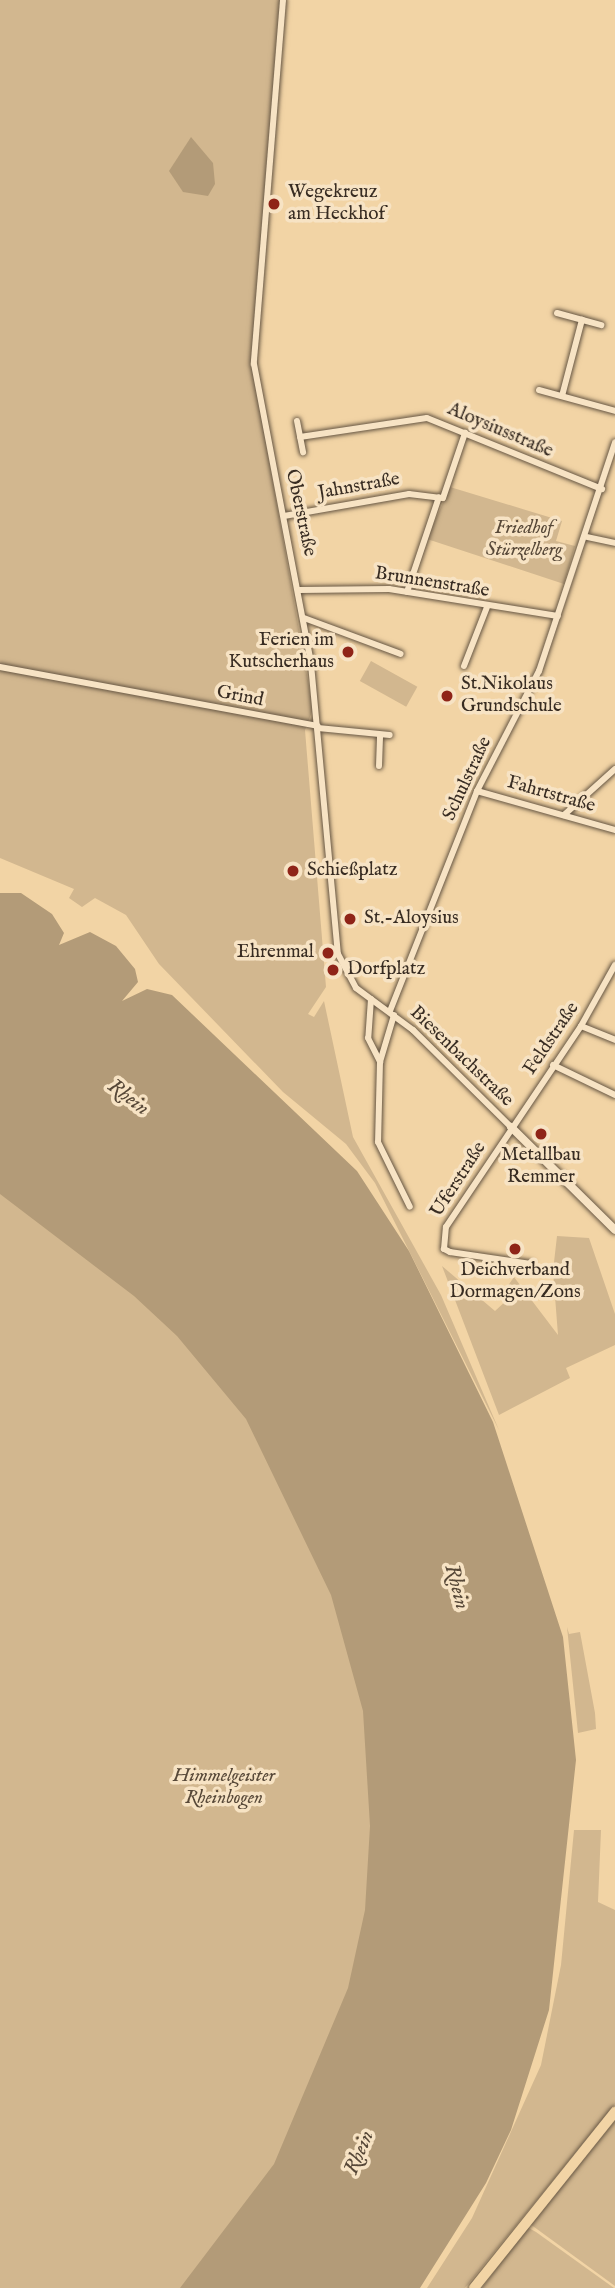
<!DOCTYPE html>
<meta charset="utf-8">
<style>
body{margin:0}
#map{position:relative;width:615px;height:2288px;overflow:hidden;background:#f2d4a5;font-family:"IM FELL English",serif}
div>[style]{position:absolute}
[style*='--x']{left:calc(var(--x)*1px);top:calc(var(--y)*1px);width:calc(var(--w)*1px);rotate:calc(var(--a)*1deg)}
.green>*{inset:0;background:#d2b78f;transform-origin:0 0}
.water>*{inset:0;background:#b39b78}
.roads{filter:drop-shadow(0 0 2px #665643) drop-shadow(0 0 2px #665643)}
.minor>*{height:6px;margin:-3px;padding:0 3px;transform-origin:3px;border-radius:3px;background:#f7e3c4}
.tertiary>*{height:8px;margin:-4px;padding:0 4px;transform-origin:4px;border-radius:4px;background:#f7e3c4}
.primary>*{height:10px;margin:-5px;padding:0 5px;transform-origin:5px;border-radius:5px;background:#f2d4a5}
.dots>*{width:19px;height:19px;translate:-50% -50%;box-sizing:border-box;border:4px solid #f7e3c4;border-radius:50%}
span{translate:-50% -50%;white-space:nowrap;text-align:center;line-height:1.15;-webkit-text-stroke:7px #f7e3c4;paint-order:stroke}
.poi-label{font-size:19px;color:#382c22}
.left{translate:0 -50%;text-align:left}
.right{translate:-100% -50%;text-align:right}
.street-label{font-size:19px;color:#382c22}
.park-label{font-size:19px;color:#574838;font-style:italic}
.water-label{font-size:21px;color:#574838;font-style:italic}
</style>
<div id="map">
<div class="green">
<div style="clip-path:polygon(0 0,281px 0,252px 364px,313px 709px,305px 730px,326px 987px,308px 1014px,314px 1017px,324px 1001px,353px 1137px,441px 1295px,499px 1430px,375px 1183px,346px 1144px,283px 1092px,159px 964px,126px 915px,95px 898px,82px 907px,69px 898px,74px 889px,0 858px)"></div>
<div style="clip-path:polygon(450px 487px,562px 521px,556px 541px,575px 546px,564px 584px,427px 539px)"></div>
<div style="left:371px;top:661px;width:53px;height:23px;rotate:29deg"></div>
<div style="clip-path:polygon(0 1060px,445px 1680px,277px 2288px,0 2288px)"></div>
<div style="clip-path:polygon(557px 1236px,589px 1238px,615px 1314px,615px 1345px,566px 1368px,570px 1378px,499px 1415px,442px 1266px,495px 1311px,508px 1299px,503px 1293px,514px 1277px,558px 1335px,553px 1271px)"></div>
<div style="clip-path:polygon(567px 1627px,569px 1634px,580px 1632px,595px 1713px,596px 1729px,578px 1733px)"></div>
<div style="clip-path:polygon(574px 1830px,601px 1830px,598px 1902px,615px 1910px,615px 2104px,465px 2288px,427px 2288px,472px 2218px,541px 2065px,561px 1965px)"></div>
<div style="clip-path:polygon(615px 2121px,615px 2286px,530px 2224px)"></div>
<div style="clip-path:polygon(527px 2227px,536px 2232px,614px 2288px,482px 2288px)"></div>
</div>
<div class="water">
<div style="clip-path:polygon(191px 137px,213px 163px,215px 184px,208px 196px,183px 192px,169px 171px)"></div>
<div style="clip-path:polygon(0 893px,21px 893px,52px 914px,64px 933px,59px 945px,90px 932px,116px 946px,135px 969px,138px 982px,122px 1001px,147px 989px,172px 995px,357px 1171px,409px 1251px,493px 1422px,563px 1637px,576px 1760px,549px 2010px,511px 2130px,486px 2183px,420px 2288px,180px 2288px,274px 2164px,348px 1988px,365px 1910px,370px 1826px,363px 1711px,331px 1595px,246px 1419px,177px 1336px,134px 1296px,0 1194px)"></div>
</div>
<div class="roads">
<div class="minor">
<div style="--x:283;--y:0;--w:365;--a:94.6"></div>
<div style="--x:254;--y:364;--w:305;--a:79.2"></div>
<div style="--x:311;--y:664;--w:291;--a:84.7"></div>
<div style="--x:338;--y:954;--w:38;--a:62"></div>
<div style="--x:356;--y:988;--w:71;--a:36.4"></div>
<div style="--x:413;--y:1030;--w:138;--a:44.7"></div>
<div style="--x:557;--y:313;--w:46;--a:15.3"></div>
<div style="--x:539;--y:390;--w:79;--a:15.4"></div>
<div style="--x:562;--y:396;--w:79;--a:-75.3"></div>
<div style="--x:297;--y:421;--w:32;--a:79"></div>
<div style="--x:300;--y:437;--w:128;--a:-8.5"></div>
<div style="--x:427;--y:418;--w:189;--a:22.1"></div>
<div style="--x:284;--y:516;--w:127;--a:-10"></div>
<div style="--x:409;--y:494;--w:34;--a:7"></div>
<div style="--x:443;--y:498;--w:69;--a:-71.3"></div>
<div style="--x:587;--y:537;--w:29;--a:12"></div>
<div style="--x:299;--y:590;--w:90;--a:-0.6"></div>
<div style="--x:389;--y:589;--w:171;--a:9.1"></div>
<div style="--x:407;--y:592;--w:100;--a:-71.4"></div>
<div style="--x:304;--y:618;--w:103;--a:20.4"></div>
<div style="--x:464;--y:666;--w:63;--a:-68.7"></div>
<div style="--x:0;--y:667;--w:323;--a:10.5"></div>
<div style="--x:318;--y:728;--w:72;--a:5.6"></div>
<div style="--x:379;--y:766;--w:30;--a:-88"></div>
<div style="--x:477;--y:791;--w:143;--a:15.8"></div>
<div style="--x:564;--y:815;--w:69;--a:-42"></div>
<div style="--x:371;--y:999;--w:39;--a:94"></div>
<div style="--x:368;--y:1038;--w:27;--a:63"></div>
<div style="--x:390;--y:1011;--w:237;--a:-68.4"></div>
<div style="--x:477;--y:791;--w:135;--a:-62.7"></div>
<div style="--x:539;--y:671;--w:241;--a:-71.6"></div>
<div style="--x:394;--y:1015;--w:49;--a:106.6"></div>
<div style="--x:380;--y:1062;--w:80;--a:91.4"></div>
<div style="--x:378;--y:1142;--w:72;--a:63.8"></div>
<div style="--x:581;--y:1026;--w:37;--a:22"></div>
<div style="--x:553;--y:1065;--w:69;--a:25.8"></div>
<div style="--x:531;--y:1264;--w:82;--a:-171.6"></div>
<div style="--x:450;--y:1252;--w:7;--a:-153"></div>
<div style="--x:444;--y:1249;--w:22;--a:-85"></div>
<div style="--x:446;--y:1227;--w:242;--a:-56.1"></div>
<div style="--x:581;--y:1026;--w:70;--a:-60.9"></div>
</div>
<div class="tertiary">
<div style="--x:511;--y:1127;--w:146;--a:44.7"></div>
</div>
<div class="primary">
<div style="--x:474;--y:2288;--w:226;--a:-51.3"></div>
</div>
</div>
<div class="dots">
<div style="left:274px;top:204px;background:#8f2418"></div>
<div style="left:348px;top:652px;background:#8f2418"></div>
<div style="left:447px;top:696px;background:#8f2418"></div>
<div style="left:293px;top:871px;background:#8f2418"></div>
<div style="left:350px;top:919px;background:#8f2418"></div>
<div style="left:328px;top:953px;background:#8f2418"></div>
<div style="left:333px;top:970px;background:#8f2418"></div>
<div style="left:541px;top:1134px;background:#8f2418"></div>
<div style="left:515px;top:1249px;background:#8f2418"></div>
</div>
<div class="poi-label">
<span class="left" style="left:288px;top:204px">Wegekreuz<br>am Heckhof</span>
<span class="right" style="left:334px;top:652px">Ferien im<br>Kutscherhaus</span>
<span class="left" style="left:461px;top:696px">St.Nikolaus<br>Grundschule</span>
<span class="left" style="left:307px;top:871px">Schießplatz</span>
<span class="left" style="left:364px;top:919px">St.-Aloysius</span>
<span class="right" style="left:314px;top:953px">Ehrenmal</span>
<span class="left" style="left:347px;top:970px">Dorfplatz</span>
<span style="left:541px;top:1167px">Metallbau<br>Remmer</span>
<span style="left:515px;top:1282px">Deichverband<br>Dormagen/Zons</span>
</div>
<div class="street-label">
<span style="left:500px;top:431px;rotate:23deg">Aloysiusstraße</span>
<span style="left:359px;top:487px;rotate:-10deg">Jahnstraße</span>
<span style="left:300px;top:513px;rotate:78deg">Oberstraße</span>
<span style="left:432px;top:583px;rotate:9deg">Brunnenstraße</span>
<span style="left:240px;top:697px;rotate:11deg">Grind</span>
<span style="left:468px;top:779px;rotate:-65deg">Schulstraße</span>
<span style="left:551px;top:795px;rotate:16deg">Fahrtstraße</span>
<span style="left:552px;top:1039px;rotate:-56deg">Feldstraße</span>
<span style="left:461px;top:1057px;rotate:44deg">Biesenbachstraße</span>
<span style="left:459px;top:1180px;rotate:-57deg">Uferstraße</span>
</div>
<div class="park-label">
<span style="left:524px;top:540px">Friedhof<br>Stürzelberg</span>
<span style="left:224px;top:1788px">Himmelgeister<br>Rheinbogen</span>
</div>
<div class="water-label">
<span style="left:128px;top:1098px;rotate:37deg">Rhein</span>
<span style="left:456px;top:1587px;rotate:75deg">Rhein</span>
<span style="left:360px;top:2153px;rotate:-67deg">Rhein</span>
</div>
</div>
